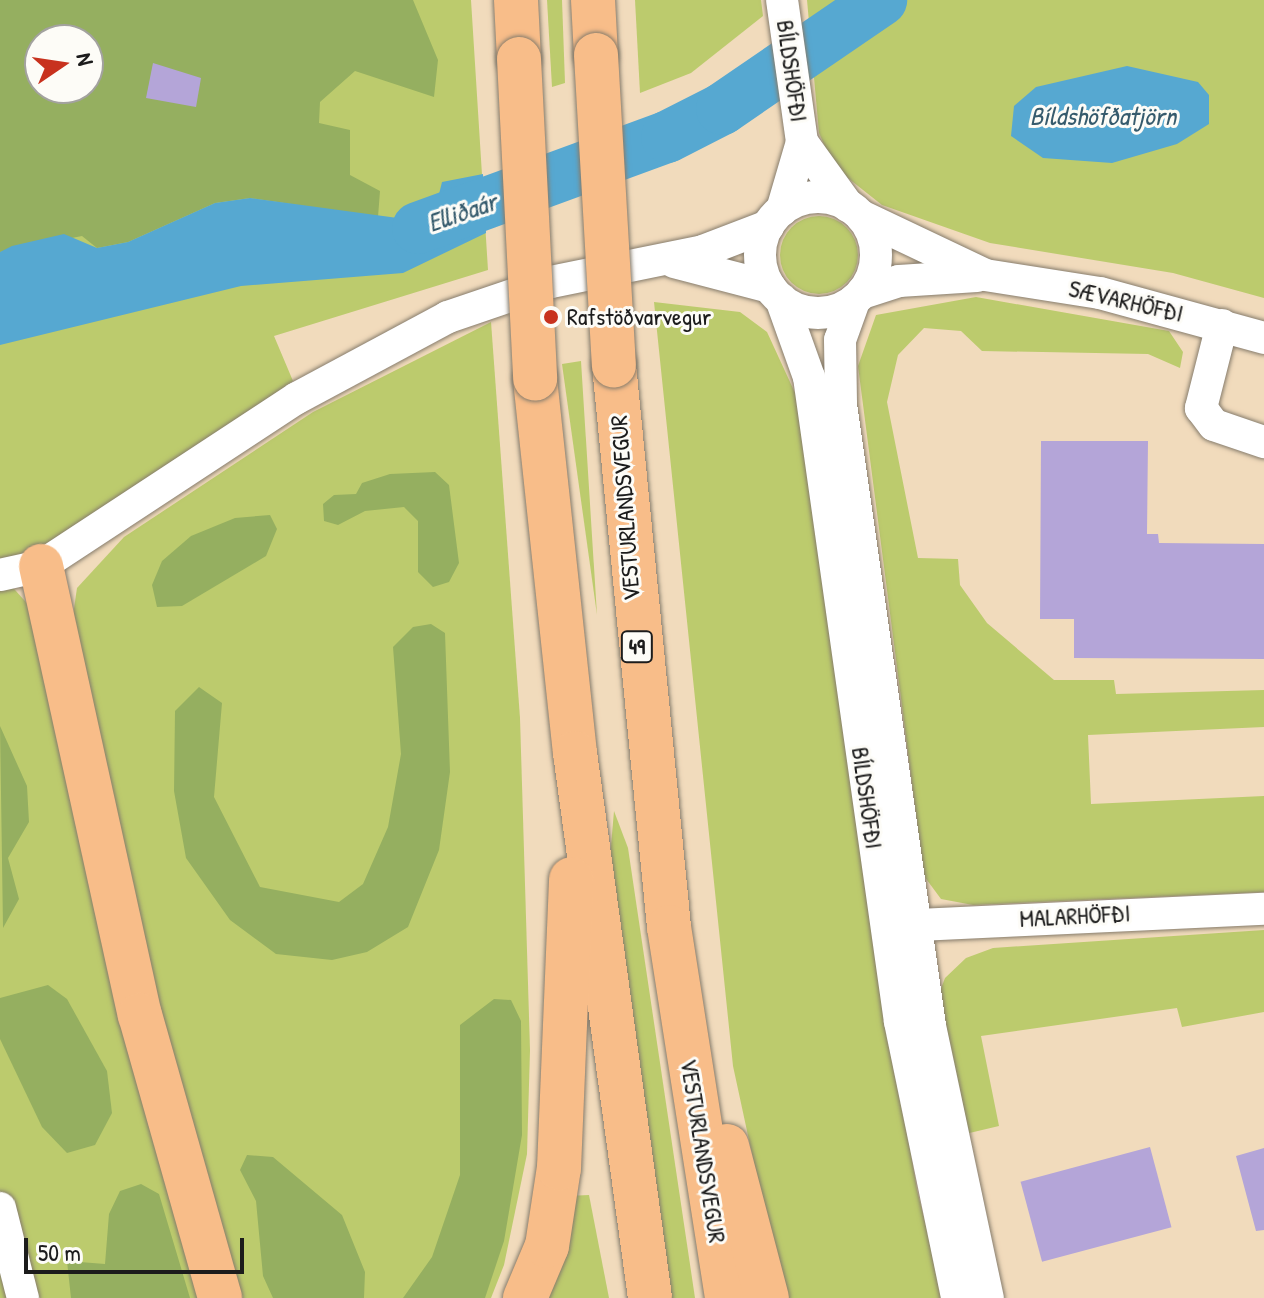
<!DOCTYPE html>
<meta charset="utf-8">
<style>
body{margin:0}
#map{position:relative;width:1264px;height:1298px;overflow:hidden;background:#f1dbbc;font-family:"Patrick Hand",sans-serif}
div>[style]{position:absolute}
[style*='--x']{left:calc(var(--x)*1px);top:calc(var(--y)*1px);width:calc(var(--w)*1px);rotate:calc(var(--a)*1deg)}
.green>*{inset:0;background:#bccb6d}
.round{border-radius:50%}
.forest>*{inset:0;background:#95af60}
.water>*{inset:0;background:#56a8d1}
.river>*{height:52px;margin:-26px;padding:0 26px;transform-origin:26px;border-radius:26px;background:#56a8d1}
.building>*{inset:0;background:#b4a5d8;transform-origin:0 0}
.roads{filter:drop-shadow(0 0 2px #867c6c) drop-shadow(0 0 2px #867c6c)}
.minor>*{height:32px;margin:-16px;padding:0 16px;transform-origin:16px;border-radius:16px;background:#fff}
.minor>.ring{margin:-16px;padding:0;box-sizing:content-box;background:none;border:32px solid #fff;border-radius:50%}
.highway>*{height:44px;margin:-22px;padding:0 22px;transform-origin:22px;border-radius:22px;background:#f8bd89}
.bridges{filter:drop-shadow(0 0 2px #867c6c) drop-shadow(0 0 2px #867c6c)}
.highway-bridge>*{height:44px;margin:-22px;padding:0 22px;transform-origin:22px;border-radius:22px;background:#f8bd89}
.dots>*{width:22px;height:22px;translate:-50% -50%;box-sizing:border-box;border:4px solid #fdfcf7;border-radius:50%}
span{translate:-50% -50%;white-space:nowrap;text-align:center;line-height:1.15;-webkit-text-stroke:6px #fdfcf7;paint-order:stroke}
.shield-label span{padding:2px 6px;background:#fdfcf7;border:2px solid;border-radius:6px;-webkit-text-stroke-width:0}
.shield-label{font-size:22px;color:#1c1c1c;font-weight:700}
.street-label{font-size:24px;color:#1c1c1c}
.poi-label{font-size:24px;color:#1c1c1c}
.left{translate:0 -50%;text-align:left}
.water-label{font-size:26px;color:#365b6d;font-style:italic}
.north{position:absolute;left:24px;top:24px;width:80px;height:80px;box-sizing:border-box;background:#fdfcf7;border:2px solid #a3a29f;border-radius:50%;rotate:77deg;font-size:22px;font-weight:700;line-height:32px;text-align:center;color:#1c1c1c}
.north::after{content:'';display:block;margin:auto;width:28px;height:36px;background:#c8321e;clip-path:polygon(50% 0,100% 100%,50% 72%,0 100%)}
.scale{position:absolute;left:24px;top:1238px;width:220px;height:36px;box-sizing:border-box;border:4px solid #1c1c1c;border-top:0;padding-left:10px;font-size:24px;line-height:28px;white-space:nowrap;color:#1c1c1c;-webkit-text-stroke:6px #fdfcf7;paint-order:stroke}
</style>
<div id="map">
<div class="green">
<div style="clip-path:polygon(evenodd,0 0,471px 0,488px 270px,274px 336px,293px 381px,40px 558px,0 566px,0 0,40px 40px,88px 40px,88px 88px,40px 88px,40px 40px)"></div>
<div style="clip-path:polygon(547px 0,562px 0,565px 83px,552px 87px)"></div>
<div style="clip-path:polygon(635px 0,761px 0,763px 16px,691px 73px,640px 93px)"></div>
<div style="clip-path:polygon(807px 0,1264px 0,1264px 298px,1173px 273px,990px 243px,882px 205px,834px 167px,819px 133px)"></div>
<div class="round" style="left:780px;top:216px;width:78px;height:78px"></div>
<div style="clip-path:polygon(976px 297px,1169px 331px,1183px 352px,1180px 368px,1148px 354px,982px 351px,961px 331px,924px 328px,898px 355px,887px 402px,918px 558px,958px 559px,960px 585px,987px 623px,1054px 680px,1114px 680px,1116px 694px,1264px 690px,1264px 727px,1088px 735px,1091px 804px,1264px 796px,1264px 892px,973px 905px,941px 899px,924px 876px,858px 366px,876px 315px)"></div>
<div style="clip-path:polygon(654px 302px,740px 312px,767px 332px,796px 395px,865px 876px,917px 1190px,944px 1298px,783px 1298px,733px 1066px)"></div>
<div style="clip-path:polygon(491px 322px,520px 718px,530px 1050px,527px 1154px,504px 1265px,491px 1298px,243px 1298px,216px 1263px,69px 643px,77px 588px,124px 537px,313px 412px)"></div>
<div style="clip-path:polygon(581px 361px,597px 615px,562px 364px)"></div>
<div style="clip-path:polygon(7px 581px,33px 610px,204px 1298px,0 1298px,0 583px)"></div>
<div style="clip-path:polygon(614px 811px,628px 848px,695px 1298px,670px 1298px,610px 858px)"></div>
<div style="clip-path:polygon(1264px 930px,1264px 1012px,1182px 1027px,1177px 1008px,981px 1036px,999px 1126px,961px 1135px,937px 999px,945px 978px,966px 958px,993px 948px)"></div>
<div style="clip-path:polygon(589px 1195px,609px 1298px,541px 1298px,567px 1196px)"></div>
</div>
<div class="forest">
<div style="clip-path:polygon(evenodd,0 0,413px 0,438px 60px,434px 97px,355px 71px,320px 102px,319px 123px,350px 130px,350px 175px,380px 191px,378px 217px,250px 198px,215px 203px,128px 242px,97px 248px,82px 236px,0 252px,0 0,40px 40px,88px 40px,88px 88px,40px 88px,40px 40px)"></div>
<div style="clip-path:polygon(435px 472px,449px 485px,459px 563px,449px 582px,433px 587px,418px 572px,418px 521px,404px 507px,365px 511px,338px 525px,324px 521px,323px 504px,334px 495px,356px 494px,362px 483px,390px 474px)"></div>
<div style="clip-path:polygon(270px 515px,277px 529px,266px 556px,182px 606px,157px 607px,152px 585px,162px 561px,191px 536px,235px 518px)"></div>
<div style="clip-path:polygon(431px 624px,445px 633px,450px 772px,439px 850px,408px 927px,367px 952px,332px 960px,276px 954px,230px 920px,186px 858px,174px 791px,175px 711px,199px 687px,222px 703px,214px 797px,260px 887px,339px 902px,363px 884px,388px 827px,401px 754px,393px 647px,413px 627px)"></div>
<div style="clip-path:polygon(0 726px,27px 786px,29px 822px,8px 858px,19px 899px,3px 928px)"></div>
<div style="clip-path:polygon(48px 985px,67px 999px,107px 1071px,112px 1113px,95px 1145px,67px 1153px,42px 1127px,0 1039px,0 998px)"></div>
<div style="clip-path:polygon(494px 999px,511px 1000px,521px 1021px,522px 1135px,504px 1241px,485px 1298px,403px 1298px,432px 1257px,460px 1175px,460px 1025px)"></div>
<div style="clip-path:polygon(247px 1155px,273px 1157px,342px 1215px,365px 1272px,364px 1298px,273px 1298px,263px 1276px,256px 1201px,240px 1170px)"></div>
<div style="clip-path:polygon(141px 1184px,159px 1194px,190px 1298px,71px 1298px,67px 1261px,105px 1264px,109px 1214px,120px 1191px)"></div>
</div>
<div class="water">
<div style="clip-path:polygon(1127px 66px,1198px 82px,1209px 95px,1209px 124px,1177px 144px,1112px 163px,1043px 158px,1011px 136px,1014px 106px,1036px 87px)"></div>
<div style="clip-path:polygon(483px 174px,486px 233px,403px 273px,241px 286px,0 345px,0 252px,12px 246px,64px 234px,97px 248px,128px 242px,215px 203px,250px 198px,405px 219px,438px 198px,442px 182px)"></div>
</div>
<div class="river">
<div style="--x:418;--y:228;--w:265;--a:-20.1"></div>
<div style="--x:667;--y:137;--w:62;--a:-27"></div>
<div style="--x:722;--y:109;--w:193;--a:-34.4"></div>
</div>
<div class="building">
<div style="clip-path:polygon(153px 63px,201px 78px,196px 107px,146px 98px)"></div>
<div style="clip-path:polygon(1041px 441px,1148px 441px,1147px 534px,1158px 534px,1159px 543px,1264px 544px,1264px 659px,1074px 658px,1074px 619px,1040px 619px)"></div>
<div style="left:1150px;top:1147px;width:83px;height:134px;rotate:75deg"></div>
<div style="clip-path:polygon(1264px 1148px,1264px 1230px,1256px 1231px,1236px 1156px)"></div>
</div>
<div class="roads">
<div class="minor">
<div style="--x:802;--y:142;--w:79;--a:54.3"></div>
<div class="ring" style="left:760px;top:197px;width:84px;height:84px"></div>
<div style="--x:782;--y:210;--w:71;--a:-73.6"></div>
<div style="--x:802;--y:142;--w:143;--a:-98"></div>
<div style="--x:861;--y:216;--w:137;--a:25.4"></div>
<div style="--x:985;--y:275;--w:116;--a:8.9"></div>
<div style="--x:1100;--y:293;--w:170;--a:15.3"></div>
<div style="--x:674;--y:262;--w:99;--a:14.6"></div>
<div style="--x:862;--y:293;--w:39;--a:-18"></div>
<div style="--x:899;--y:281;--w:78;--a:-3.7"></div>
<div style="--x:781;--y:299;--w:83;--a:70.3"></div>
<div style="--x:809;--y:377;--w:651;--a:81.97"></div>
<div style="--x:900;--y:1022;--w:282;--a:78.3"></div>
<div style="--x:854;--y:301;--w:41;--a:109.7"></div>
<div style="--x:840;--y:340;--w:65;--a:89.1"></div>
<div style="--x:841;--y:405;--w:627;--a:81.84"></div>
<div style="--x:930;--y:1026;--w:278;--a:78"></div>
<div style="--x:1222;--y:325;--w:86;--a:104.2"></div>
<div style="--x:1201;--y:408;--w:21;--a:53"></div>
<div style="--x:1214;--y:425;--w:53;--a:18.8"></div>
<div style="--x:0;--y:575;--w:42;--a:-12.4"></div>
<div style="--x:41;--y:566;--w:306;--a:-33.3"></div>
<div style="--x:297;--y:398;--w:171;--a:-28.2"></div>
<div style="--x:448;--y:317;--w:109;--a:-18.8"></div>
<div style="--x:551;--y:282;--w:155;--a:-11.5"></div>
<div style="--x:703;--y:251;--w:70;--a:-21"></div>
<div style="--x:897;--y:926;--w:367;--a:-2.7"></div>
<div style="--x:0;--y:1208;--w:93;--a:75.7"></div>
</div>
<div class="highway">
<div style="--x:516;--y:0;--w:59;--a:87.1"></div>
<div style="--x:593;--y:0;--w:55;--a:86.9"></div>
<div style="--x:614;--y:365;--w:565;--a:84.41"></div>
<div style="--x:669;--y:927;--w:376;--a:81.1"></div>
<div style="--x:535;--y:379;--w:376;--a:83.9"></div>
<div style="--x:575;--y:753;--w:550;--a:82.16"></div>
<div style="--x:41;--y:566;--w:460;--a:77.6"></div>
<div style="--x:140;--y:1015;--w:294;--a:74.2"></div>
<div style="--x:727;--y:1146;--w:157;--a:75.3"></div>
<div style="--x:525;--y:1298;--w:56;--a:-67.1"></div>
<div style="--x:547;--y:1246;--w:79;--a:-81.3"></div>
<div style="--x:559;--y:1168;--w:289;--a:-87.6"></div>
</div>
</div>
<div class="bridges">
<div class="highway-bridge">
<div style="--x:596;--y:55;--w:311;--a:86.7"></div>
<div style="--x:519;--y:59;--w:320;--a:87.1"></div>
</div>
</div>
<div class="dots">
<div style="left:551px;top:317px;background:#c8321e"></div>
</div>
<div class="shield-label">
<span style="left:637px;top:647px">49</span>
</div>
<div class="street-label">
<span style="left:792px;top:71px;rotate:82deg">BÍLDSHÖFÐI</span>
<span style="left:1126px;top:301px;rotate:13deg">SÆVARHÖFÐI</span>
<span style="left:625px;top:508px;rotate:-94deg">VESTURLANDSVEGUR</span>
<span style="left:867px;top:798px;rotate:82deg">BÍLDSHÖFÐI</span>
<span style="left:1075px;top:916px;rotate:-3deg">MALARHÖFÐI</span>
<span style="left:703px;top:1151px;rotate:81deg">VESTURLANDSVEGUR</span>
</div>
<div class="poi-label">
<span class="left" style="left:567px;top:317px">Rafstöðvarvegur</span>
</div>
<div class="water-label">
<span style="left:1103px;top:116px">Bíldshöfðatjörn</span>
<span style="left:462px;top:212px;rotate:-19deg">Elliðaár</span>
</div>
<div class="north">N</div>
<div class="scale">50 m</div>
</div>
